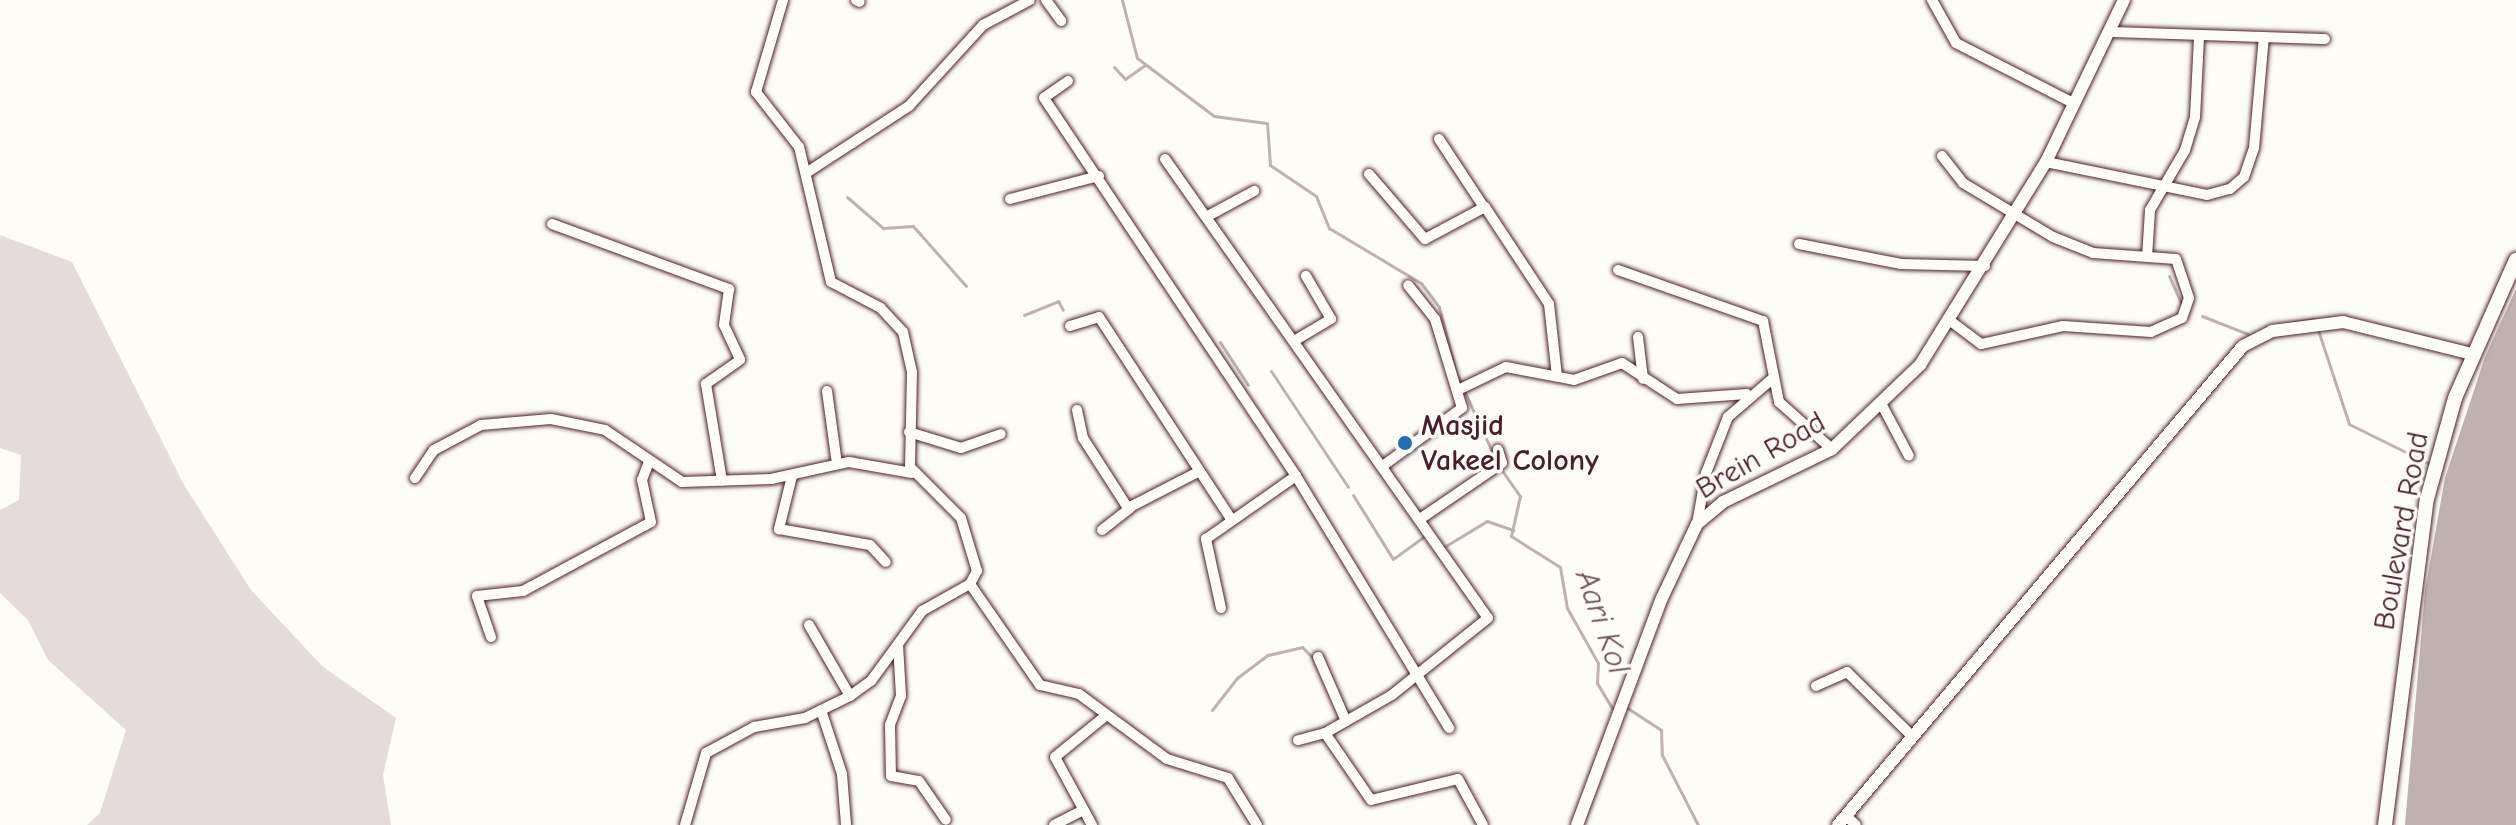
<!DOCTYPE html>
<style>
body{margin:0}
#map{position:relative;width:2516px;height:825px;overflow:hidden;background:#fdfcf7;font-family:"Comic Neue",sans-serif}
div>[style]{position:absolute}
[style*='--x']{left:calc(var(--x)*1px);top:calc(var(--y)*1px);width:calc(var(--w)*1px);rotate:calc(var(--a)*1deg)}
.green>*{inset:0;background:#e3dcda}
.water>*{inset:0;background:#c0b1b1}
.stream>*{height:3px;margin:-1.5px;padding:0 1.5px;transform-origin:1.5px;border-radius:1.5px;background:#c0b1b1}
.roads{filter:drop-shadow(0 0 2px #4a1f2b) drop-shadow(0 0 2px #4a1f2b)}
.minor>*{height:10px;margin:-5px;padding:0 5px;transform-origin:5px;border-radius:5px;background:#fdfcf7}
.tertiary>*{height:12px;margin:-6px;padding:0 6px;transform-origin:6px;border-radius:6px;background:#fdfcf7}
.secondary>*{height:14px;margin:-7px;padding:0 7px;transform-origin:7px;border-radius:7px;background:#fdfcf7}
.dots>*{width:22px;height:22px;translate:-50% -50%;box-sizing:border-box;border:4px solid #fdfcf7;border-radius:50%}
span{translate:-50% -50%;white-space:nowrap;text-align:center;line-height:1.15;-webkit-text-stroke:7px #fdfcf7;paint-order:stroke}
.poi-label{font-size:30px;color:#4a1f2b;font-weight:700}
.left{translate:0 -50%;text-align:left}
.street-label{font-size:30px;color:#4a1f2b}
.water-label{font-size:32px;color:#73525a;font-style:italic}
</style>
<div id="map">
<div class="green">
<div style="clip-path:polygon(0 235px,72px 262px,184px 485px,251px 590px,322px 666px,396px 718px,383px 775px,391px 825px,87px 825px,100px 813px,126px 730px,48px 660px,28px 620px,0 593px,0 510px,19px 500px,21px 455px,0 448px)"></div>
</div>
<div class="water">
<div style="clip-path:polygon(2516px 289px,2516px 825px,2405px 825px,2425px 591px,2445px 478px,2485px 357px)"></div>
</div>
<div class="stream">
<div style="--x:1122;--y:0;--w:60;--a:75.5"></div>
<div style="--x:1137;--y:58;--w:96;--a:37"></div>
<div style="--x:1214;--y:116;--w:53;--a:7.5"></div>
<div style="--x:1267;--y:123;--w:42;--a:85.9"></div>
<div style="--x:1270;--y:165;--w:55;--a:34"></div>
<div style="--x:1316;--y:196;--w:35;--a:68"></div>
<div style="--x:1329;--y:228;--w:107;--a:30.9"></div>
<div style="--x:1421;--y:283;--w:30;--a:53"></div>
<div style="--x:1439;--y:307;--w:68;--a:75.6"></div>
<div style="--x:1456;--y:373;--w:98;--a:65.3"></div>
<div style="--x:1114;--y:67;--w:16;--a:47"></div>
<div style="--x:1125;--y:79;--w:24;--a:-35"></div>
<div style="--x:847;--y:197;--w:48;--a:40.7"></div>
<div style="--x:883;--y:228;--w:30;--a:-4"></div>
<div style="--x:913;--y:226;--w:80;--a:48.5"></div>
<div style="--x:2169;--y:276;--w:32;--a:66"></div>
<div style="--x:1024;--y:315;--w:37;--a:-22"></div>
<div style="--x:1058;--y:301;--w:10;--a:61"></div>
<div style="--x:2202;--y:316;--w:49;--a:21.4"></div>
<div style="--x:2279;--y:325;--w:35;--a:-10"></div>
<div style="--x:2318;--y:330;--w:99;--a:71.7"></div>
<div style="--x:2349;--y:424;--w:88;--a:26.3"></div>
<div style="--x:1220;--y:342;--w:51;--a:56.9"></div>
<div style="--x:1271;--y:371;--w:139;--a:56.4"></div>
<div style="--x:1501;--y:469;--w:33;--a:55"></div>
<div style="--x:1520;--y:496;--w:41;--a:102.7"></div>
<div style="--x:1511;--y:536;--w:58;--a:32.3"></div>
<div style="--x:1560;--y:567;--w:42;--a:80.3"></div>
<div style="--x:1567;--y:608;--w:63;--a:60.6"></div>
<div style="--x:1598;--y:663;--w:20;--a:93"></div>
<div style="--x:1597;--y:683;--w:29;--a:59"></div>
<div style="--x:1353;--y:495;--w:75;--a:58"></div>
<div style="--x:1393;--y:559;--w:41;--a:-36"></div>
<div style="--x:1444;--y:547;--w:50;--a:-31.2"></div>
<div style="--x:1487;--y:521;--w:28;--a:19"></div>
<div style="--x:1626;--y:707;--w:42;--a:33.3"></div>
<div style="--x:1661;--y:730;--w:25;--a:88"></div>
<div style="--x:1662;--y:755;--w:79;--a:62.8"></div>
<div style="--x:1212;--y:710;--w:41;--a:-52"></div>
<div style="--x:1237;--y:678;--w:39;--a:-37"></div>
<div style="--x:1268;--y:655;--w:35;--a:-13"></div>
<div style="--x:1302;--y:647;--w:17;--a:45"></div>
</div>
<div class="roads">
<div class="minor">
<div style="--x:856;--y:0;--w:4;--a:27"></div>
<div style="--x:1046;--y:0;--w:26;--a:54"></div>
<div style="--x:1932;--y:0;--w:49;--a:60.8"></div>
<div style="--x:1956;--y:43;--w:131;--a:27.1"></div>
<div style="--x:2110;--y:32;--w:215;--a:1.9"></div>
<div style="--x:1068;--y:81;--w:29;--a:145"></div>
<div style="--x:1044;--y:98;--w:454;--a:56.3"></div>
<div style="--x:1296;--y:476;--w:295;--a:58.7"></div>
<div style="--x:1439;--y:139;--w:80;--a:56.7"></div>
<div style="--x:1942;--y:156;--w:34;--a:52"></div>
<div style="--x:1963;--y:183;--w:105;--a:31"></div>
<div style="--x:2053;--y:237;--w:43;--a:21.8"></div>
<div style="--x:2093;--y:253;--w:83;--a:4.1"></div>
<div style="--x:2176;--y:259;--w:41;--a:71.6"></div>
<div style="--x:2189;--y:298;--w:21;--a:109"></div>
<div style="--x:2182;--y:318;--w:34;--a:156"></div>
<div style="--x:2151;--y:332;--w:88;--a:-176.1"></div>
<div style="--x:2063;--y:326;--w:84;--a:167.6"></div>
<div style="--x:1981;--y:344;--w:38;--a:-143"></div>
<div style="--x:1165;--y:159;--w:561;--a:54.87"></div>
<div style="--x:1488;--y:618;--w:123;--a:141.3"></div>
<div style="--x:1392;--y:695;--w:77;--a:150.4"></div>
<div style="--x:1325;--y:733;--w:28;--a:165"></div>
<div style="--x:2046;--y:162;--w:164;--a:11.6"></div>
<div style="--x:2207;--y:195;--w:24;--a:-15"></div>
<div style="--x:2230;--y:189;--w:18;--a:-41"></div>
<div style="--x:2244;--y:177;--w:31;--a:-71"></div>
<div style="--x:2254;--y:148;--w:111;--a:-84.9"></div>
<div style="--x:806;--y:173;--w:123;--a:-33"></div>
<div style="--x:909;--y:106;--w:110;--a:-47.6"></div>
<div style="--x:983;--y:25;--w:53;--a:-28"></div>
<div style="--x:1369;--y:174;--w:86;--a:49.3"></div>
<div style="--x:1425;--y:239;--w:68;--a:-28.1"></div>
<div style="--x:1485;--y:207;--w:116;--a:56.6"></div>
<div style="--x:1549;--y:304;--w:73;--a:83.7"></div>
<div style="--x:1010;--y:199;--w:92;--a:-14.5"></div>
<div style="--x:1206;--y:217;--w:55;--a:-28.4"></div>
<div style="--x:552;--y:224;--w:189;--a:20.2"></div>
<div style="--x:729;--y:289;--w:36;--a:98"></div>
<div style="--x:724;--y:325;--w:38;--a:65"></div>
<div style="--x:740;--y:360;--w:42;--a:144.8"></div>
<div style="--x:706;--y:384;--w:98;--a:80.6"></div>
<div style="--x:1799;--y:244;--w:104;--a:11.1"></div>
<div style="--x:1901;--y:264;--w:84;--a:1.4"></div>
<div style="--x:2147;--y:257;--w:47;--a:-86.3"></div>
<div style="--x:2150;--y:210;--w:69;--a:-59.7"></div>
<div style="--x:2185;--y:150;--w:34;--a:-73"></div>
<div style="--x:2195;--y:117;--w:79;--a:-87.1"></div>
<div style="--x:1618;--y:270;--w:154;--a:19.4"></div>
<div style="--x:1763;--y:321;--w:83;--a:78.8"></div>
<div style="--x:1779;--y:402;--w:71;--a:41.6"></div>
<div style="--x:1070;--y:326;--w:30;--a:-17"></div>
<div style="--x:1099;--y:317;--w:241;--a:56.8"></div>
<div style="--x:1638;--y:337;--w:42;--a:83.2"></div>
<div style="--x:1294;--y:341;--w:43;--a:-30.7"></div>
<div style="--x:1331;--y:319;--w:50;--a:-120.2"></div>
<div style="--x:1458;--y:390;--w:53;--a:-25.6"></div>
<div style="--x:1506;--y:367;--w:69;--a:10.8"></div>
<div style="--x:1574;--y:380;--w:51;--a:-19.5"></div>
<div style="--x:1622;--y:363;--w:66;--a:33.2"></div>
<div style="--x:1677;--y:399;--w:70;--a:-4.1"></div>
<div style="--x:827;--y:391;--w:74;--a:82.2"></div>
<div style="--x:1883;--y:407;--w:55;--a:62"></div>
<div style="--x:1077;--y:410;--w:29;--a:78"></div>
<div style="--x:1083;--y:438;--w:83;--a:57.3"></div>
<div style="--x:1128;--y:508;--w:79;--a:-27.2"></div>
<div style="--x:909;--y:432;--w:54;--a:17.1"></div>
<div style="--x:961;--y:448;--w:42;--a:-19.3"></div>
<div style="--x:1384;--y:465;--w:97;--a:-36.2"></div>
<div style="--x:1462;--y:408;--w:93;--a:-106.9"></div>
<div style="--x:1435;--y:319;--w:43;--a:-128.5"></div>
<div style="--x:792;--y:476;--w:55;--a:103.8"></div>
<div style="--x:779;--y:529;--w:92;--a:10"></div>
<div style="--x:870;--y:545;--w:23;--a:47"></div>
<div style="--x:415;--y:478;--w:34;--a:-56"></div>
<div style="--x:434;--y:450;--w:53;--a:-28"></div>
<div style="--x:481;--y:425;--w:70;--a:-4.9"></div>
<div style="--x:551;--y:419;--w:55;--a:11.5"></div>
<div style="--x:605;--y:430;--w:93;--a:34"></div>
<div style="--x:682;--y:482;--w:89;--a:-1.9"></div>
<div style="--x:771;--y:479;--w:80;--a:-12.3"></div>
<div style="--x:849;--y:462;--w:64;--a:9.9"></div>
<div style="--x:1420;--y:519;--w:99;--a:-34.3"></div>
<div style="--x:1502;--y:463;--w:14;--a:-107"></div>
<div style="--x:1697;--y:524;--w:52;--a:-80"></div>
<div style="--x:1706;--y:473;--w:60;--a:-68.6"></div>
<div style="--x:1728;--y:417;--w:58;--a:-40.8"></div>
<div style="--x:1102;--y:530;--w:36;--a:-38"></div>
<div style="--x:970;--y:584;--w:123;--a:55.3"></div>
<div style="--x:1040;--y:685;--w:40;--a:13"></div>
<div style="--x:1079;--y:694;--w:109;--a:36.5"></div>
<div style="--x:1167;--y:759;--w:64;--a:17.3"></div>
<div style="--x:1228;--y:778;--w:55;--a:58.3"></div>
<div style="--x:1221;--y:608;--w:71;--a:-102.3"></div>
<div style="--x:1206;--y:539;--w:110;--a:-35"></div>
<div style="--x:809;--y:625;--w:82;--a:60"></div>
<div style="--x:491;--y:637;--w:43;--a:-108.9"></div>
<div style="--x:477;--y:596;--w:46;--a:-6.2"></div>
<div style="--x:523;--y:591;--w:145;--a:-28.3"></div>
<div style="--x:651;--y:522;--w:43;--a:-102.1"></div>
<div style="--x:642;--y:480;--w:17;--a:-69"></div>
<div style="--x:898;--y:645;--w:51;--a:86.6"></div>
<div style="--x:901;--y:696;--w:31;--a:111"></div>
<div style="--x:890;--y:725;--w:51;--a:88.9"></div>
<div style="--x:891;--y:776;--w:28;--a:10"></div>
<div style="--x:919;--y:781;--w:47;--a:55.3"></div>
<div style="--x:1318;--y:657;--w:70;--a:66.4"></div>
<div style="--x:1816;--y:686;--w:34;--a:-24"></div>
<div style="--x:1847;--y:672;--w:91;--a:44.6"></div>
<div style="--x:821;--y:710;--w:67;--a:71.8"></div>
<div style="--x:842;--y:774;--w:51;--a:85.5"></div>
<div style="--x:1325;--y:733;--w:81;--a:55.5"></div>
<div style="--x:1371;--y:800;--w:89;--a:-13.6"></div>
<div style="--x:1458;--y:779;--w:52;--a:61.5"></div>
<div style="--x:1846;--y:816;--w:13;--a:42"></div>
<div style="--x:685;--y:825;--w:75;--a:-73.7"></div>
<div style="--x:706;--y:753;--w:55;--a:-28.4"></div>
<div style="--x:754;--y:727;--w:52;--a:-10"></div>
<div style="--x:805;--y:718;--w:50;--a:-26.1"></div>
<div style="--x:850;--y:696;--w:26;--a:-36"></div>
<div style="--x:871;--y:681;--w:87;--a:-53.9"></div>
<div style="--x:922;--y:611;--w:55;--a:-29.4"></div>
<div style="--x:970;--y:584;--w:15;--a:-62"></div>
<div style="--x:977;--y:571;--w:55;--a:-106.8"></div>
<div style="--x:961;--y:518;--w:72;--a:-135"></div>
<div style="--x:910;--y:467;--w:95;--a:-88.8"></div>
<div style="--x:912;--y:372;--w:41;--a:-102.7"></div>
<div style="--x:903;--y:332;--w:33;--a:-133"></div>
<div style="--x:881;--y:308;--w:56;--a:-152.5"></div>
<div style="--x:831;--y:282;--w:139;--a:-103.3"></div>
<div style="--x:799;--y:147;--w:70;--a:-128"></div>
<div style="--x:756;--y:92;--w:96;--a:-73.6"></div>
<div style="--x:1054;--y:825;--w:33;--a:-27"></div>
<div style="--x:1092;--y:825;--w:77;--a:-118.6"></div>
<div style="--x:1055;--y:757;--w:62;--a:-39.1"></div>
</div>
<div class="tertiary">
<div style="--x:1577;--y:825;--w:242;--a:-69.5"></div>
<div style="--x:1662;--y:598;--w:82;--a:-64.7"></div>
<div style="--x:1697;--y:524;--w:34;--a:-40"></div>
<div style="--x:1723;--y:502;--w:121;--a:-25.9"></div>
<div style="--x:1832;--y:449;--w:122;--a:-43.7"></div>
<div style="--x:1920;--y:365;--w:239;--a:-58.2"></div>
<div style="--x:2046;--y:162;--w:180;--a:-64.3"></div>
<div style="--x:1838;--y:825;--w:627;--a:-49.79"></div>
<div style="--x:2243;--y:346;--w:33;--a:-27"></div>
<div style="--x:2272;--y:331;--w:72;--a:-7.2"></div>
<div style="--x:2343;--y:322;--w:133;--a:13.9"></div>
</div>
<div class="secondary">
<div style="--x:2385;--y:825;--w:329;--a:-82.7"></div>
<div style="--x:2427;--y:499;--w:105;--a:-74.5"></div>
<div style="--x:2455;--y:398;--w:151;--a:-66.2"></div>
</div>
</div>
<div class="dots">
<div style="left:1405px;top:443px;background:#1f6fb2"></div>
</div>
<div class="poi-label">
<span class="left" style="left:1421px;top:443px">Masjid<br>Vakeel Colony</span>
</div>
<div class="street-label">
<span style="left:1761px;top:456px;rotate:-30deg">Brein Road</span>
<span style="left:2402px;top:531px;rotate:-80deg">Boulevard Road</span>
</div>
<div class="water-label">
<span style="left:1602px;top:622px;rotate:71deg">Aari Kol</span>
</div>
</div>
